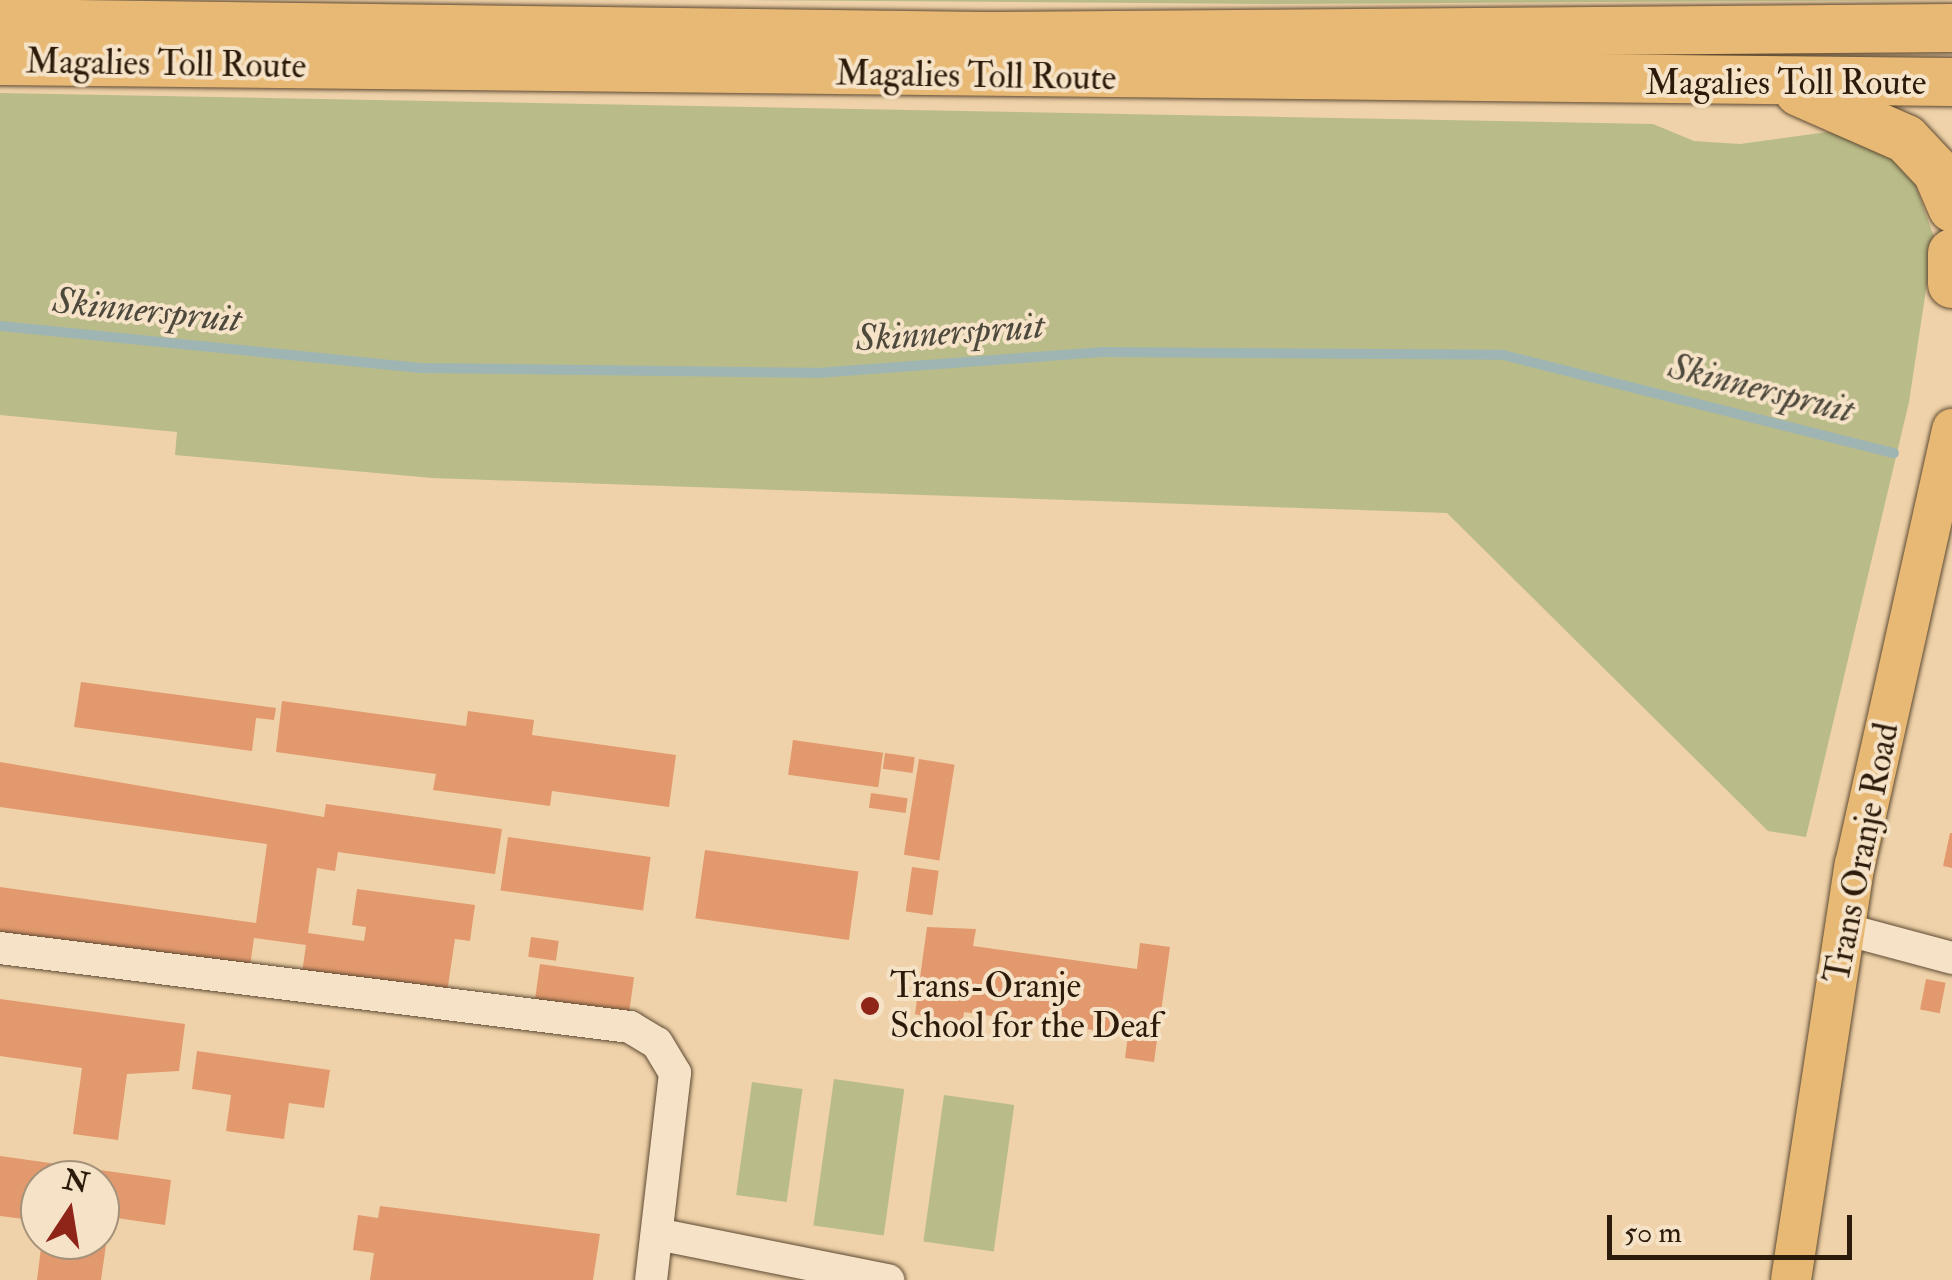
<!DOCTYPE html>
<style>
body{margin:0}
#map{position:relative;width:1952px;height:1280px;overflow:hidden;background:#efd2a9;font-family:"IM FELL Double Pica",serif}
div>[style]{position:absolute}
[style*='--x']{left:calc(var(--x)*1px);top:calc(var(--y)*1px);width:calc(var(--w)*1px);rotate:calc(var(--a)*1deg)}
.green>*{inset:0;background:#b9bc89;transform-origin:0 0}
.stream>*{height:10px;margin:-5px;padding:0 5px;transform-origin:5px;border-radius:5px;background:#9eb5b3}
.building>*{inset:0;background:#e2996d;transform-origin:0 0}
.roads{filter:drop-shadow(0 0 2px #5d4932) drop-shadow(0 0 2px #5d4932)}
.minor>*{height:32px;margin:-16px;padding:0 16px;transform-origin:16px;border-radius:16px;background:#f5e2c7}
.major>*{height:40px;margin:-20px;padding:0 20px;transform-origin:20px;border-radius:20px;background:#e8b974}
.highway>*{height:48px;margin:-24px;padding:0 24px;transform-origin:24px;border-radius:24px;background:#e8b974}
.dots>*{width:28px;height:28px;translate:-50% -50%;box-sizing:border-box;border:5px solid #f5e2c7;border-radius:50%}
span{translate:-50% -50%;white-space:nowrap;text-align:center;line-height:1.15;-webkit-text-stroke:8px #f5e2c7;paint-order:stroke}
.street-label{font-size:35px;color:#2c1b0a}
.poi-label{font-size:35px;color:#2c1b0a}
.left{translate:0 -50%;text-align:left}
.water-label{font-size:38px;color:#4e493d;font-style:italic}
.north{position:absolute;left:20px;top:1160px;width:100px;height:100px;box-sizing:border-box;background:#f5e2c7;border:2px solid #a5927b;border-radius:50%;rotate:12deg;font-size:28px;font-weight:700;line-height:40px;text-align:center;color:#2c1b0a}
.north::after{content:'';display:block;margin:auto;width:35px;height:45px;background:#8f2418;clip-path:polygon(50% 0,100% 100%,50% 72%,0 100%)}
.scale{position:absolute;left:1607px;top:1215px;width:245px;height:45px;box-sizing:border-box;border:5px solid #2c1b0a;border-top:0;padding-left:12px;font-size:30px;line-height:35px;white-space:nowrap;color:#2c1b0a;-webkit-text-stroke:8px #f5e2c7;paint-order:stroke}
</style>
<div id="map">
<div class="green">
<div style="clip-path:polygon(744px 0,1952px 0,1278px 4px)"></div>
<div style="clip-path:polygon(0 93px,1653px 124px,1694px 141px,1740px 144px,1842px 130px,1909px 167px,1934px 237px,1909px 402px,1806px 837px,1768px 831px,1447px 513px,432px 478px,175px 455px,177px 432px,0 415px)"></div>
<div style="left:834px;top:1079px;width:71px;height:148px;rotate:8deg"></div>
<div style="left:752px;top:1082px;width:51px;height:114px;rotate:8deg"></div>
<div style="left:944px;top:1095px;width:71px;height:148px;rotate:8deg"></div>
</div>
<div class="stream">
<div style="--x:0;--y:326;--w:420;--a:5.7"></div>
<div style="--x:418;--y:368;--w:399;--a:0.7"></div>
<div style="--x:817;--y:373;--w:285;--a:-4.2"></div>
<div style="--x:1101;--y:352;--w:402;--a:0.4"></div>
<div style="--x:1503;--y:355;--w:403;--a:14.1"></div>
</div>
<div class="building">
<div style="clip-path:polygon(81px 682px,276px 708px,274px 720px,256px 718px,252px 751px,74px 727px)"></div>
<div style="clip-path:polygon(282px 701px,466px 726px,468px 711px,534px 720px,532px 735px,676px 755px,669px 807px,552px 791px,550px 806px,433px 790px,436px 774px,276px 752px)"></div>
<div style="left:793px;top:740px;width:91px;height:35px;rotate:8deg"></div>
<div style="left:885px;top:753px;width:30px;height:16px;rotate:8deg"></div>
<div style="left:919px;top:759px;width:36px;height:97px;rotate:9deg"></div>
<div style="clip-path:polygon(0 762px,324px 817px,326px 804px,502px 829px,495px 874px,338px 852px,335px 871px,317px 868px,308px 933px,364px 941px,366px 927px,352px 925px,357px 889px,475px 905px,470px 941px,455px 939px,447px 993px,302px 973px,306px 945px,254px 938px,250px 966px,0 932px,0 887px,256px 923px,267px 844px,0 807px)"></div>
<div style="left:871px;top:793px;width:37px;height:15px;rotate:8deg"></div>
<div style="clip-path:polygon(1950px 833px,1952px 833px,1952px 868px,1943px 866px)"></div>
<div style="left:508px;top:837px;width:144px;height:54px;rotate:8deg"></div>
<div style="left:705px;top:850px;width:155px;height:69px;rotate:8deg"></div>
<div style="left:912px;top:867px;width:27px;height:45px;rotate:8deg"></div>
<div style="clip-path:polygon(927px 927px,976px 929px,973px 946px,1137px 969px,1140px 943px,1170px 947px,1154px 1062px,1125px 1058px,1128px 1035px,964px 1012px,962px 1026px,915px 1014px)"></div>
<div style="left:531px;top:937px;width:28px;height:20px;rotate:8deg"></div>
<div style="left:540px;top:964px;width:95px;height:39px;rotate:8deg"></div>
<div style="left:1926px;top:979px;width:20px;height:31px;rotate:11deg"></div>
<div style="clip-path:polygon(0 999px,185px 1024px,179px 1071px,127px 1074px,118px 1140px,73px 1134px,82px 1068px,0 1056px)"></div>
<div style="clip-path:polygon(197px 1051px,330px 1070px,324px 1108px,289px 1103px,284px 1139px,226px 1131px,231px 1095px,192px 1089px)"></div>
<div style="clip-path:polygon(0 1156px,171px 1180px,165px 1225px,110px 1217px,101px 1280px,37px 1280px,42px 1240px,100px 1240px,100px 1180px,40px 1180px,40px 1221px,0 1216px)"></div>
<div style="clip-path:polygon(380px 1206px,600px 1234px,593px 1280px,370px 1280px,374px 1253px,353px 1250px,358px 1215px,378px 1218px)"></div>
</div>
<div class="roads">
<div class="minor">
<div style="--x:1844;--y:929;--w:112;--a:15"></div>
<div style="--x:0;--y:948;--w:635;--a:7.15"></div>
<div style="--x:630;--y:1027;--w:31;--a:31"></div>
<div style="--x:657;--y:1043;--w:35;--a:59"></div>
<div style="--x:675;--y:1073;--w:208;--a:96.6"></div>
<div style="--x:657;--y:1234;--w:236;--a:11.3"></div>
</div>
<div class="major">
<div style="--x:1791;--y:1280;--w:421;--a:-81.3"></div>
<div style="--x:1855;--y:864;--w:446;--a:-77.4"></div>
</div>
<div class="highway">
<div style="--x:0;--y:23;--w:984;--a:0.76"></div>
<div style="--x:984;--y:36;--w:968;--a:-0.47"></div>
<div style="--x:0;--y:61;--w:1952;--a:0.62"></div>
<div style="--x:1799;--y:92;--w:117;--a:23.7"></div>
<div style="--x:1906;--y:139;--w:45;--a:46.8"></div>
<div style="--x:1937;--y:172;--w:39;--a:67"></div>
<div style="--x:1952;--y:253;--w:31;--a:90"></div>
</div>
</div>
<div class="dots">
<div style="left:870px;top:1006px;background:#8f2418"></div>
</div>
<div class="street-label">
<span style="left:166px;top:64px;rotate:1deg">Magalies Toll Route</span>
<span style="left:976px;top:76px;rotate:1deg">Magalies Toll Route</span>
<span style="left:1786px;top:83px">Magalies Toll Route</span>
<span style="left:1862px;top:853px;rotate:-79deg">Trans Oranje Road</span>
</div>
<div class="poi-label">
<span class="left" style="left:890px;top:1006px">Trans-Oranje<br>School for the Deaf</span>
</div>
<div class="water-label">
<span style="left:147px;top:311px;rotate:6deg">Skinnerspruit</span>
<span style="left:950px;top:333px;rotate:-4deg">Skinnerspruit</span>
<span style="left:1761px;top:389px;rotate:14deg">Skinnerspruit</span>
</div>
<div class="north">N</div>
<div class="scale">50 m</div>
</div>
